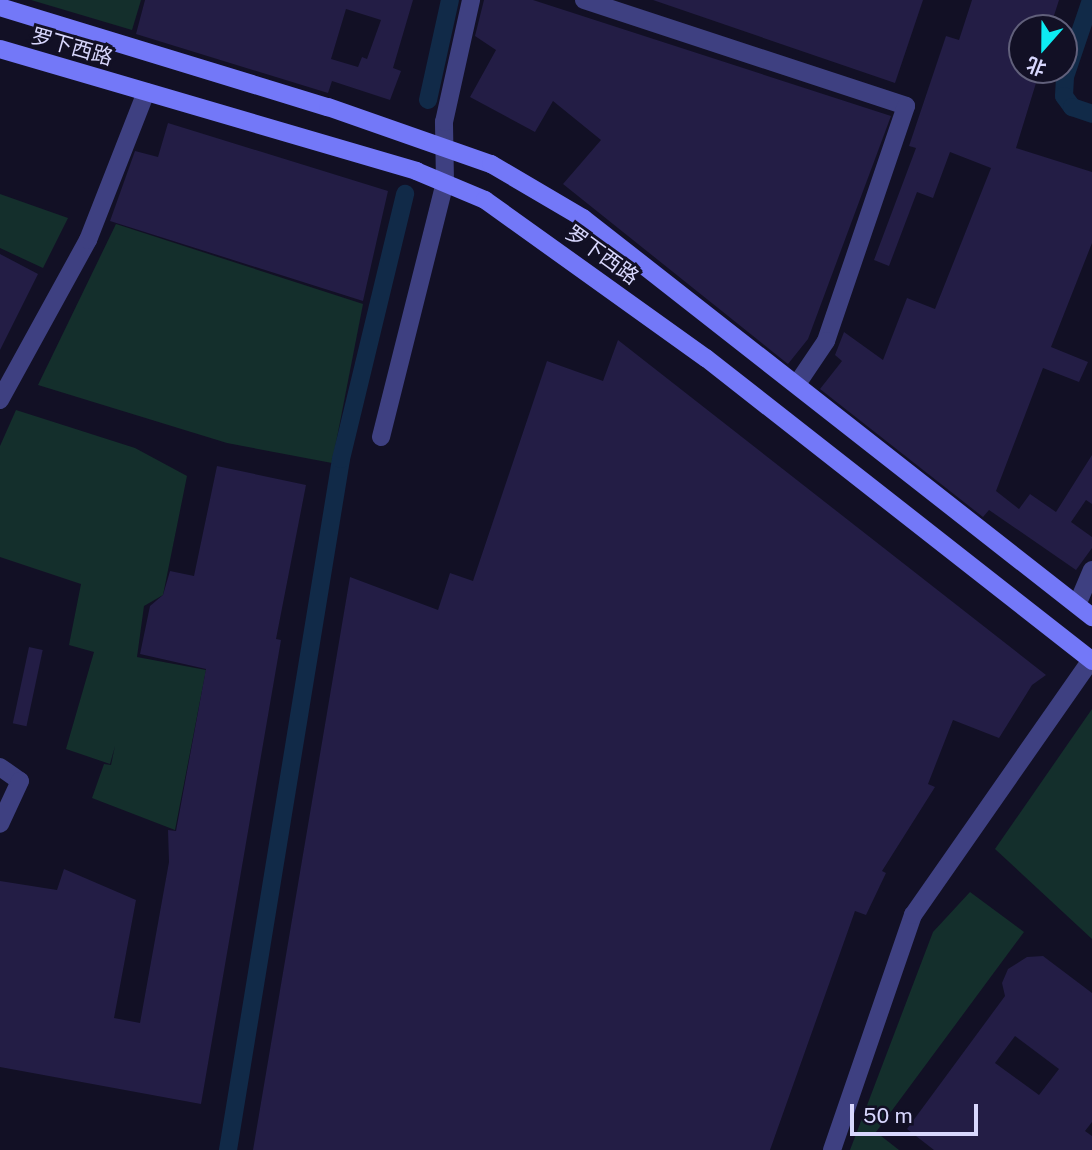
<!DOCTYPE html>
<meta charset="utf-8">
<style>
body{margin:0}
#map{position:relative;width:1092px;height:1150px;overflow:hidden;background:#121025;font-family:"Public Sans","Noto Sans SC",sans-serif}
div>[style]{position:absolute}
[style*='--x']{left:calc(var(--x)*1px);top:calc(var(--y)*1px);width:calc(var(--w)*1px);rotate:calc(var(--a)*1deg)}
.green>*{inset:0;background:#142f2c}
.canal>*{height:18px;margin:-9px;padding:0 9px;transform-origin:9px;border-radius:9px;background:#112a48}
.building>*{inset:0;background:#231d45;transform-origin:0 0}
.minor>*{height:18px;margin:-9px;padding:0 9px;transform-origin:9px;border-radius:9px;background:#3e4081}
.secondary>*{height:18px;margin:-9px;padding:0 9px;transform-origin:9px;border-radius:9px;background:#7378f8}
span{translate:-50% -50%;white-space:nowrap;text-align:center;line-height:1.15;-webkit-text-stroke:6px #121025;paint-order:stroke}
.street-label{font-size:21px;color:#d8d7fd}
.north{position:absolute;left:1008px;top:14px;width:70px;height:70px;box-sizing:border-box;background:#121025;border:2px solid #61607b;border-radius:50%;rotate:201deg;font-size:19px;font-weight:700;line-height:28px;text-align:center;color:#d8d7fd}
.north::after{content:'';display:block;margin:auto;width:24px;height:32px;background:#0debf2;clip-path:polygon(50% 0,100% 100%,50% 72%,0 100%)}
.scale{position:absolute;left:850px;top:1104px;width:128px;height:32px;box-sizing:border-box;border:4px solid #d8d7fd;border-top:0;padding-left:9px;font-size:21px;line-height:24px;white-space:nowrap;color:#d8d7fd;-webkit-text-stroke:5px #121025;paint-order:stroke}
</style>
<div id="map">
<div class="green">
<div style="clip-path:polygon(31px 0,141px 0,132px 30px)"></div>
<div style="clip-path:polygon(0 194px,68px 218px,43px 268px,0 248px)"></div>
<div style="clip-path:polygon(116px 224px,363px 304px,332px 463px,227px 443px,38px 385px)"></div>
<div style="clip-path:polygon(16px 410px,135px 448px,187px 476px,163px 595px,144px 606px,137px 657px,206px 670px,175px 830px,92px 798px,104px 764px,111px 765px,115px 746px,110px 764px,66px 749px,94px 652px,69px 645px,81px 584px,0 557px,0 446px)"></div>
<div style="clip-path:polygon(1092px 709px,1092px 939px,995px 849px)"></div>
<div style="clip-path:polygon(970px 892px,1024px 932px,876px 1132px,899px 1150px,850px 1150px,933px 932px)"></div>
</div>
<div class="canal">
<div style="--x:1091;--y:0;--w:81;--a:108.7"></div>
<div style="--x:1065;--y:77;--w:19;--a:93"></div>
<div style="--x:1064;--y:96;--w:14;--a:54"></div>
<div style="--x:1072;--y:107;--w:21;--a:19"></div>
<div style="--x:428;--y:100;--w:102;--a:-77.6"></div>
<div style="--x:228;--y:1150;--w:700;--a:-80.71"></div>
<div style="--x:341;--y:459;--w:273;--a:-76.4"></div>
</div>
<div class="building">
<div style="clip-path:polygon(evenodd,145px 0,413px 0,393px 68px,401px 71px,390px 100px,332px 81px,328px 93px,136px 34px,145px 0,346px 9px,381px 20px,367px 59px,362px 57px,358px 67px,331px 59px,346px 9px)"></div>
<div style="clip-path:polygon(484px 0,533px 0,891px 116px,808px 339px,788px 364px,563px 184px,601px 140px,553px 101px,535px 132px,470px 97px,496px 50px,475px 36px)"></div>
<div style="clip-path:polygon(653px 0,923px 0,895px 83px)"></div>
<div style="clip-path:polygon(972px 0,1059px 0,1050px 28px,1022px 28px,1022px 70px,1040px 70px,1016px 148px,1092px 172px,1092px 243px,1051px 347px,1088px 362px,1079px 382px,1043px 368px,996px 491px,1019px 509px,1030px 494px,1056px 512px,1092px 455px,1092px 504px,1086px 500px,1071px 522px,1092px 537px,1092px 548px,1076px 570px,989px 510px,983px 517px,820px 389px,842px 361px,835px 355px,844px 332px,883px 360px,907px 298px,935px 309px,991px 168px,950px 152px,933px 198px,917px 192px,889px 266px,874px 260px,916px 148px,909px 146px,946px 36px,959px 40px)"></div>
<div style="clip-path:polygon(168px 123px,388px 191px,363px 301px,110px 221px,135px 151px,158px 157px)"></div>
<div style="clip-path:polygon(0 254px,38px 274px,0 350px)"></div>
<div style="clip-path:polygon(618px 340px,1046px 675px,1032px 685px,999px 738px,953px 720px,928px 784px,935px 787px,882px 871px,886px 873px,866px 915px,855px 911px,770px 1150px,253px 1150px,350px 577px,438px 610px,450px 573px,473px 581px,547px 361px,603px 381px)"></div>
<div style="clip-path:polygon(217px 466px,306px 485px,276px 639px,281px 640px,201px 1104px,0 1067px,0 881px,57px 890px,64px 869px,136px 900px,114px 1018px,140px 1023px,169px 862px,168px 830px,176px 831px,206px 669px,140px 654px,150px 606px,163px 595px,170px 571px,194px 576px)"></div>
<div style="left:29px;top:647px;width:14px;height:78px;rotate:12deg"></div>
<div style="clip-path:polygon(evenodd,1043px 956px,1092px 993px,1092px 1122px,1085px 1131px,1092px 1136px,1092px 1150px,934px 1150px,907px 1129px,1005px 996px,1002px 983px,1008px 969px,1027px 957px,1043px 956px,1015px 1036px,1059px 1069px,1039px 1095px,995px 1063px,1015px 1036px)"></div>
</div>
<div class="minor">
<div style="--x:584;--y:0;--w:339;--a:18.2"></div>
<div style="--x:906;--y:106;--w:248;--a:108.8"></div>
<div style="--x:826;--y:341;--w:52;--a:124"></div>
<div style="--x:0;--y:400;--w:183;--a:-61.2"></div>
<div style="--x:88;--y:240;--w:159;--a:-68.6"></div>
<div style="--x:381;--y:437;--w:263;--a:-75.9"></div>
<div style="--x:445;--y:182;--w:60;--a:-91"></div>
<div style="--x:444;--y:122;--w:125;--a:-77.5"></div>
<div style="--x:1077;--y:605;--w:38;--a:-67"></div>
<div style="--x:0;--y:767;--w:24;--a:35"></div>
<div style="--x:20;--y:781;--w:47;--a:114.9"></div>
<div style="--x:832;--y:1150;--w:249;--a:-71"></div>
<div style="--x:913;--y:915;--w:313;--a:-55.1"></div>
</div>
<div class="secondary">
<div style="--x:0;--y:7;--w:343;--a:17"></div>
<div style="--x:328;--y:107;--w:173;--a:19.3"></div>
<div style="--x:491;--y:164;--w:107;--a:30.4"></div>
<div style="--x:583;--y:218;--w:647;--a:38.09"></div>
<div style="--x:0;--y:49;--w:434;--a:16.3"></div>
<div style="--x:416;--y:171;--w:75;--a:22.8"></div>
<div style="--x:485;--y:200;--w:272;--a:35.6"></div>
<div style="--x:706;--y:358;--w:491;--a:38.1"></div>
</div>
<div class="street-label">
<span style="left:72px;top:47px;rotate:16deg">罗下西路</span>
<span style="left:602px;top:255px;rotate:36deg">罗下西路</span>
</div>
<div class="north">北</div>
<div class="scale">50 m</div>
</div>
